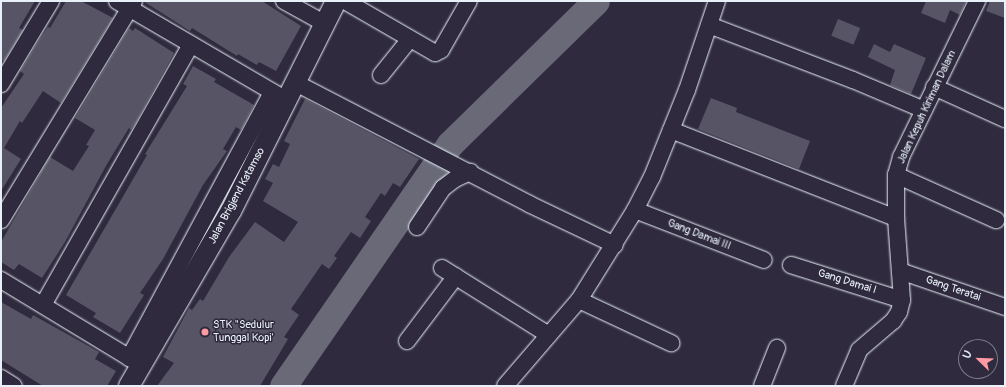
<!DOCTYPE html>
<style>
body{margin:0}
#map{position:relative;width:1006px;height:387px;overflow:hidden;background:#2f2a3d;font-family:Pangolin,sans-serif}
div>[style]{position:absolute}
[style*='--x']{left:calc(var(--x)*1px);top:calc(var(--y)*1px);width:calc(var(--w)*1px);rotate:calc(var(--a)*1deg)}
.river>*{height:27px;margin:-13.5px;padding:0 13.5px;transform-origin:13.5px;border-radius:13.5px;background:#696978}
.building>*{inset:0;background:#575565;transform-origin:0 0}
.roads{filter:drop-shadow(0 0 1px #e8f1f8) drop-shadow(0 0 1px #e8f1f8)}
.minor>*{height:16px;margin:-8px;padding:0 8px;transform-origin:8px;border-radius:8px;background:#2f2a3d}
.tertiary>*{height:20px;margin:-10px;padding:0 10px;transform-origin:10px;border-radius:10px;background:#2f2a3d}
.dots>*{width:11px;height:11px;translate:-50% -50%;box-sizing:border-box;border:2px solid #2f2a3d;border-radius:50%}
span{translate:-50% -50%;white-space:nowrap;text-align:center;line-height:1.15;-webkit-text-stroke:3px #2f2a3d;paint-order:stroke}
.street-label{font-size:11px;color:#e8f1f8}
.poi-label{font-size:11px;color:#e8f1f8}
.left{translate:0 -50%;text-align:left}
.frame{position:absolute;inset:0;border:2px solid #e8f1f8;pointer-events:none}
.north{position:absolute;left:958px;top:339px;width:40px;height:40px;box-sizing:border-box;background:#2f2a3d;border:1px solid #797a88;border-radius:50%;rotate:293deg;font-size:11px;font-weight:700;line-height:16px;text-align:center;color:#e8f1f8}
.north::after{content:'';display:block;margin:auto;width:14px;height:18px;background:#ff9aa2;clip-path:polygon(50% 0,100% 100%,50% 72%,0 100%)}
</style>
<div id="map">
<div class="river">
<div style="--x:283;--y:386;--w:294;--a:-55.4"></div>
<div style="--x:450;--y:144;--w:204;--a:-44.4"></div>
</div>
<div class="building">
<div style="clip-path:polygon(1px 1px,35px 1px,19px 28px,23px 30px,4px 61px,1px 60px)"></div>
<div style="clip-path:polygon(66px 1px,81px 1px,113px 18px,61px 103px,43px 91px,22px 123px,20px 121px,4px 148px,21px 159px,1px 191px,1px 108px,24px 74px,20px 71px,39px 40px,48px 27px,50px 28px)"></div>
<div style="clip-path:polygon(143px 1px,262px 1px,301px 26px,276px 71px,259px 62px,257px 65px,238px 54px,237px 56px,192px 28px,190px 31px)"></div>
<div style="clip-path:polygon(926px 1px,966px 1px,960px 15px,950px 10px,945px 23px,921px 13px)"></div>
<div style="clip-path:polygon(990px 1px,1005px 1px,1005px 18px,986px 11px)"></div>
<div style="left:838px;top:19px;width:24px;height:18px;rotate:22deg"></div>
<div style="clip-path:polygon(129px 28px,133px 31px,135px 28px,174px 53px,135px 124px,131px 130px,129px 128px,107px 164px,65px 242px,42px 278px,19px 264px,14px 270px,1px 262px,1px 242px,50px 157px,73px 171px,89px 146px,86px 145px,95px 130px,75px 118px)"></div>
<div style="clip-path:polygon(874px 44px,890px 52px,894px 44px,926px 58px,911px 94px,890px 85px,895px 70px,868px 57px)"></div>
<div style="clip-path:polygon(193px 66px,216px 79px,214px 82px,254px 105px,241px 130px,236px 127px,223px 149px,227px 151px,203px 185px,163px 259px,140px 293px,144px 295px,120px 333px,93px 317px,96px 313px,66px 295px,147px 155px,145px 154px,187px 86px,183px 84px)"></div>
<div style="clip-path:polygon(711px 98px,737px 108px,736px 112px,810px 141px,799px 169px,698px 129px)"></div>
<div style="clip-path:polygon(305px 99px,419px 159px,400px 187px,393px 183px,385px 196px,381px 193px,365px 217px,371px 221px,360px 238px,351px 232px,334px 256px,337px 258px,329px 269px,322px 264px,291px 309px,299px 315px,284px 337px,288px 339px,260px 386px,157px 386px,174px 363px,163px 357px,189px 308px,192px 310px,200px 299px,203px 301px,229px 257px,255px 222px,284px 242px,298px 222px,263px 201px,273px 183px,265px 179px,273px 164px,279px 167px,290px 144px,284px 141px)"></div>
<div style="clip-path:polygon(1px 302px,31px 319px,33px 315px,99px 352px,95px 359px,116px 371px,107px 386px,43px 386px,1px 360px)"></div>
</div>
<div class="roads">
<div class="minor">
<div style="--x:117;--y:1;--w:190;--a:30.3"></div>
<div style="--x:284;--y:1;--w:46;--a:28.8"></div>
<div style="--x:345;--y:1;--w:104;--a:30"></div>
<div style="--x:435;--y:53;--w:7;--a:-27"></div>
<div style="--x:441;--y:50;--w:56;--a:-60.3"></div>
<div style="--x:709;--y:25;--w:154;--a:20.9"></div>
<div style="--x:853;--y:80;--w:77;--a:22.9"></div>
<div style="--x:381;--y:75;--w:45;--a:-51.3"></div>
<div style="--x:294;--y:82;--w:265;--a:27.4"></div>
<div style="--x:529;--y:204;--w:95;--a:25.5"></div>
<div style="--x:1;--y:84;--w:97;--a:-58.9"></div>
<div style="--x:934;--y:87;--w:78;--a:24.3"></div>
<div style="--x:671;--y:130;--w:242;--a:21.4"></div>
<div style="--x:896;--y:175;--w:110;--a:24.2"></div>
<div style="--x:635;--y:210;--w:138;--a:21.2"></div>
<div style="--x:1;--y:220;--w:256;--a:-58.7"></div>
<div style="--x:417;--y:227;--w:47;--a:-56.3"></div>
<div style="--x:443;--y:188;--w:15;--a:-37"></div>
<div style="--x:455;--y:179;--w:17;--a:-25"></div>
<div style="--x:791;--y:265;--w:116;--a:17.5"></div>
<div style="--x:442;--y:268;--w:126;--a:32.1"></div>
<div style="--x:900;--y:271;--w:111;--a:18.9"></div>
<div style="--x:1;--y:280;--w:160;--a:31.2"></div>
<div style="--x:579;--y:300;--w:102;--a:25.1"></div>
<div style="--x:43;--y:305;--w:298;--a:-60.4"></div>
<div style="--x:407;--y:341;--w:81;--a:-53"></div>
<div style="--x:129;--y:358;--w:302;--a:-61.7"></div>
<div style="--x:1;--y:378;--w:15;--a:32"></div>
<div style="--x:505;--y:386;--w:113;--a:-49.3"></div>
<div style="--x:579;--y:300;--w:106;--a:-58.1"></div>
<div style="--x:635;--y:210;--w:37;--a:-63"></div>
<div style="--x:652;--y:177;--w:94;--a:-68.1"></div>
<div style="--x:687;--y:90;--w:94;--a:-71.4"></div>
<div style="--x:762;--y:386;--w:41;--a:-68.5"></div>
<div style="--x:844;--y:386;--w:39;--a:-67"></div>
<div style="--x:859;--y:350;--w:45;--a:-40.5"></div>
<div style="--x:893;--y:321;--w:11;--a:-56"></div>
<div style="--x:899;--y:312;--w:12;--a:-76"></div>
<div style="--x:902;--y:300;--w:82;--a:-94.2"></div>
<div style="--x:896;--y:218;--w:43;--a:-90"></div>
<div style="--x:896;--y:175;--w:19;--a:-74"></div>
<div style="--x:901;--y:157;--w:174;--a:-64"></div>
</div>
<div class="tertiary">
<div style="--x:129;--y:386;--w:203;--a:-59.8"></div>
<div style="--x:231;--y:211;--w:235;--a:-63.4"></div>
</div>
</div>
<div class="dots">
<div style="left:205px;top:332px;background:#ff9aa2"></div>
</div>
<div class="street-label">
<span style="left:927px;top:107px;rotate:-65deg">Jalan Kepuh Kiriman Dalam</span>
<span style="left:237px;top:196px;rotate:-62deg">Jalan Brigjend Katamso</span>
<span style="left:699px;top:235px;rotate:21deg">Gang Damai III</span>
<span style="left:847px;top:282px;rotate:17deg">Gang Damai I</span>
<span style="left:953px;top:289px;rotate:19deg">Gang Teratai</span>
</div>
<div class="poi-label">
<span class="left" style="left:213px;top:332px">STK "Sedulur<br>Tunggal Kopi'</span>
</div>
<div class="frame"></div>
<div class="north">U</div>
</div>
